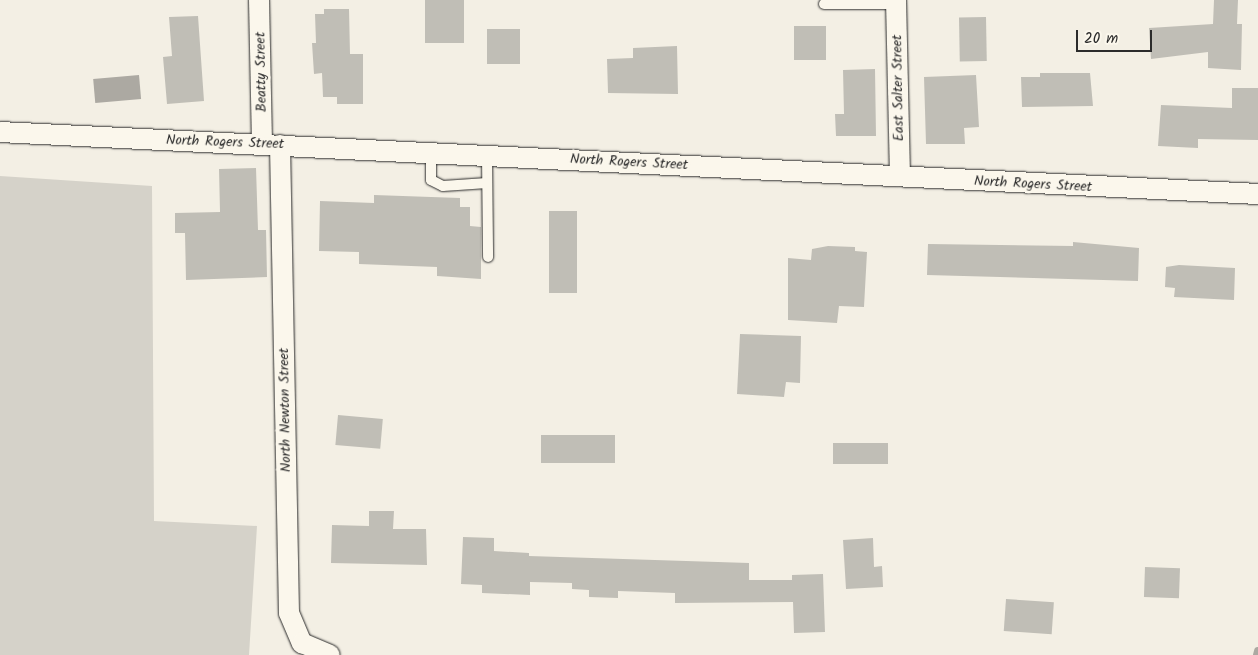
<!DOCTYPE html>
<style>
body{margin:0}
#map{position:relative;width:1258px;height:655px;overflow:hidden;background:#f3efe4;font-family:Kalam,sans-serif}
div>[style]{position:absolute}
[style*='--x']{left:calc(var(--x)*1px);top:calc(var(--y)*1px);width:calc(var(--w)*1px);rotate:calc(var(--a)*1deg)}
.green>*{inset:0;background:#d5d2c9}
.water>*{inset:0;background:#aca9a2;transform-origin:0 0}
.stream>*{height:8px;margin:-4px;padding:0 4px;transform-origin:4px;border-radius:4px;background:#aca9a2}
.building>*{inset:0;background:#c0beb6;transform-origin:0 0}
.roads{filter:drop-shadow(0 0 1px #2b2b2b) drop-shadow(0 0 1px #2b2b2b)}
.lane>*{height:10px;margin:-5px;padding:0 5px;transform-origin:5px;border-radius:5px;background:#fbf7ec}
.street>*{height:20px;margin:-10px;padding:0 10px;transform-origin:10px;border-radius:10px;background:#fbf7ec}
span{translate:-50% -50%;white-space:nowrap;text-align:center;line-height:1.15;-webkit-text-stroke:5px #fbf7ec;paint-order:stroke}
.street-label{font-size:14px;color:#2b2b2b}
.scale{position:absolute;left:1076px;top:30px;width:76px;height:22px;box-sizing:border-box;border:2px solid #2b2b2b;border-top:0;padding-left:6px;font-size:15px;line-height:18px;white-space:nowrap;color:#2b2b2b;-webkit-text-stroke:4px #fbf7ec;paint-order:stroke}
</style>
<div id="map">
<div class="green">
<div style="clip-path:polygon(0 176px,152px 186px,154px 521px,257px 526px,249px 655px,0 655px)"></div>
</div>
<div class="water">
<div style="left:139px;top:75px;width:24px;height:46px;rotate:85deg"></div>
</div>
<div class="stream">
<div style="--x:1257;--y:655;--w:4;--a:-76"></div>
</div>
<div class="building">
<div style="left:425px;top:0;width:39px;height:43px"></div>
<div style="clip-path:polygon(1214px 0,1238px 0,1237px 24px,1242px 24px,1241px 70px,1208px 68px,1208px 52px,1151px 59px,1149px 28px,1213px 24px)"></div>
<div style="clip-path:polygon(324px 9px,349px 9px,350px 54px,363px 54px,363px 104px,337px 104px,337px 97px,323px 97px,322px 73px,314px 74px,312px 43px,316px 43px,315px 14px,324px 14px)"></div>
<div style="clip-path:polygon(198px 16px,204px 101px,167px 104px,163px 57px,172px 56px,169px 17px)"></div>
<div style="left:986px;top:17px;width:44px;height:27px;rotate:89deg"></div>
<div style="left:794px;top:26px;width:32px;height:34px"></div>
<div style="left:487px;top:29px;width:33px;height:35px"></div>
<div style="clip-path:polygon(677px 46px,678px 94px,608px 93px,607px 59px,633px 58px,633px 48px)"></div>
<div style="clip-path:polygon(875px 69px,876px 136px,836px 136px,835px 114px,844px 114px,843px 70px)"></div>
<div style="clip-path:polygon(1040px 73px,1090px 73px,1093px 106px,1022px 107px,1021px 77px,1040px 77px)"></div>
<div style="clip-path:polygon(976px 75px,979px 127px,964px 128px,965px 144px,926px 144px,924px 77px)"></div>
<div style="clip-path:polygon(1232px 88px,1258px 88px,1258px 140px,1198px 139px,1198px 148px,1158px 146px,1161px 105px,1232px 108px)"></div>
<div style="clip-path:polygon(256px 168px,258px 230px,266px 230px,267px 277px,186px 280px,185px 233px,175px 233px,175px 213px,220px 212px,219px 169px)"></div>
<div style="clip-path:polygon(374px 195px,460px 198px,460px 207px,470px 207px,470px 226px,481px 227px,481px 279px,437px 276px,437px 267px,359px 264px,359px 252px,319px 251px,320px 201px,374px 203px)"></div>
<div style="left:549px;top:211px;width:28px;height:82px"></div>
<div style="clip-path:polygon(1073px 242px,1139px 248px,1138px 281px,927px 275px,928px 244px,1073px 246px)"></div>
<div style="clip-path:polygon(828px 246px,855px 247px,855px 251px,867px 252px,864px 307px,839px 306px,837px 323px,788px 320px,788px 258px,811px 260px,812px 249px)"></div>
<div style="clip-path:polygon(1179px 265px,1235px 268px,1234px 300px,1174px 297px,1175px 288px,1165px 287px,1166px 267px)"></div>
<div style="clip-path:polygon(740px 334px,801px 336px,800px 383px,786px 382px,784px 397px,737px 394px)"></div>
<div style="left:338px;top:415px;width:45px;height:30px;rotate:5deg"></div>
<div style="left:541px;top:435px;width:74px;height:28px"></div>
<div style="left:888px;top:443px;width:21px;height:55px;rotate:90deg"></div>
<div style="clip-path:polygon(369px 511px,394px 511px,393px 529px,426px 529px,427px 565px,331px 563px,332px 525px,369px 526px)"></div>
<div style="clip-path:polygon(463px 537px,494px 538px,494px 551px,529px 553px,529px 556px,749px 563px,749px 580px,792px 580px,792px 575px,823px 574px,825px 632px,794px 633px,793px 602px,675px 603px,675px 593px,618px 591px,618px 598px,589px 597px,589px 590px,572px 589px,572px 583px,530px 582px,530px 595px,482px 593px,482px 585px,461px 584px)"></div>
<div style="clip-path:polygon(873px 538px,874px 567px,882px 566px,883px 587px,846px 589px,843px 540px)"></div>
<div style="left:1145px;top:567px;width:35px;height:30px;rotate:2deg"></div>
<div style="left:1006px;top:599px;width:48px;height:32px;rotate:4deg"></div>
</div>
<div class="roads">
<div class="lane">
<div style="--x:824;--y:4;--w:72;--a:0"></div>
<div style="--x:431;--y:152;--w:28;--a:90"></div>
<div style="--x:431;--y:180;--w:13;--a:27"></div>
<div style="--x:443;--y:186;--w:44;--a:-3.9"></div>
<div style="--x:487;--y:155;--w:102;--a:89.4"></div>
</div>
<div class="street">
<div style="--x:259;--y:0;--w:144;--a:88.8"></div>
<div style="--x:896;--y:0;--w:176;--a:88.7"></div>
<div style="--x:0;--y:132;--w:1260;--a:2.82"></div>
<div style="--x:280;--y:145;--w:468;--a:88.9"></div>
<div style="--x:289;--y:613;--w:33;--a:67"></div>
<div style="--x:302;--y:643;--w:30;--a:23"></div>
</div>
</div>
<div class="street-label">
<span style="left:261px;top:72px;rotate:-91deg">Beatty Street</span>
<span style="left:898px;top:88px;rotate:-91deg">East Salter Street</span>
<span style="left:225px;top:142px;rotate:2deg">North Rogers Street</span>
<span style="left:629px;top:162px;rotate:3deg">North Rogers Street</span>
<span style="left:1033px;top:184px;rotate:3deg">North Rogers Street</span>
<span style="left:285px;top:410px;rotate:-91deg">North Newton Street</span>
</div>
<div class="scale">20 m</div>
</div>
